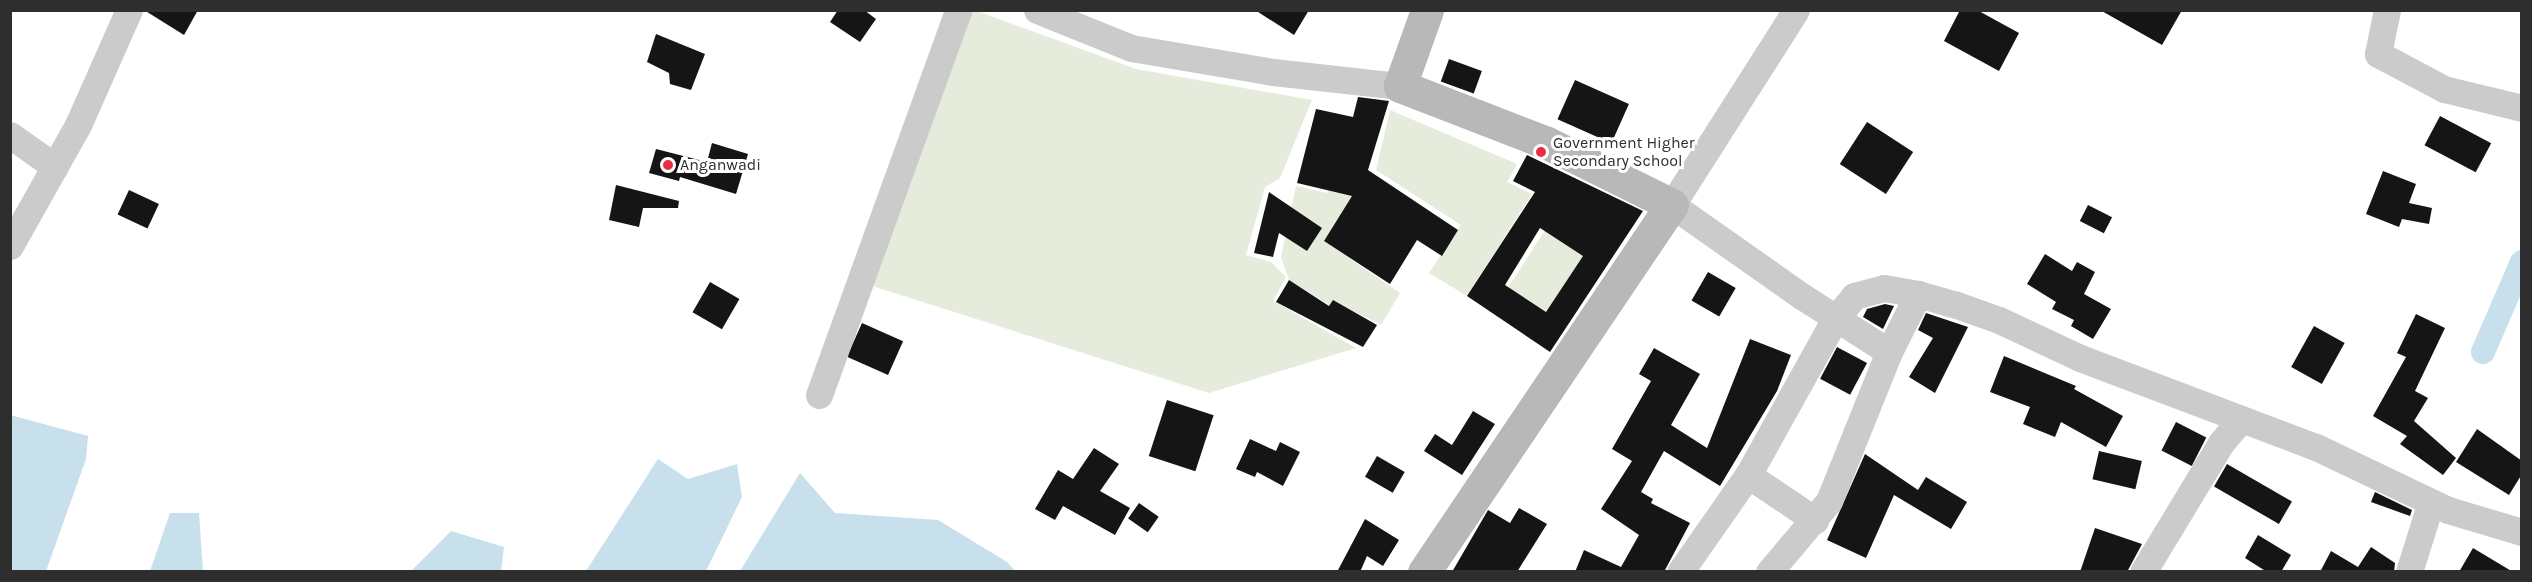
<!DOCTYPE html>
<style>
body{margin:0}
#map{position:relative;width:2532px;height:582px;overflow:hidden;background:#fff;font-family:Karla,sans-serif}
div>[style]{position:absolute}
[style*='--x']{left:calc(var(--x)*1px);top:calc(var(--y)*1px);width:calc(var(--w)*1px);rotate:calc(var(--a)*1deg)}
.green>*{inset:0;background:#e5ecdc}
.water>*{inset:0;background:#c8dfec}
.canal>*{height:24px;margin:-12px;padding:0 12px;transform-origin:12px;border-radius:12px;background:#c8dfec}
.building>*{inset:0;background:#151515;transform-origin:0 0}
.street>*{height:27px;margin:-13.5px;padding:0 13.5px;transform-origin:13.5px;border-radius:13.5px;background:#cbcbcb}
.secondary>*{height:33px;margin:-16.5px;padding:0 16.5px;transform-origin:16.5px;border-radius:16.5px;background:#b8b8b8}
.dots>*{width:16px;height:16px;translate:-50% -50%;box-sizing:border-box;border:3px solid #fff;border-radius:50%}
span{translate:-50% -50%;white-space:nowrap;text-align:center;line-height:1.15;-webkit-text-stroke:6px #fff;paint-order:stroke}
.poi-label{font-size:16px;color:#2e2e2e}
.left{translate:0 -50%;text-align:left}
.frame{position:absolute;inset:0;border:12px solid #2e2e2e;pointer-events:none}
</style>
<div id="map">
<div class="green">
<div style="clip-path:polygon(956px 11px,977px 11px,1136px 69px,1312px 100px,1280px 178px,1265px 187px,1246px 255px,1271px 262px,1286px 277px,1273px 301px,1356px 348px,1209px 393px,866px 284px)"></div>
<div style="clip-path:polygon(1390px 110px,1517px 164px,1507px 182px,1532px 194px,1467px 296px,1429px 273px,1461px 225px,1376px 170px)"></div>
<div style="clip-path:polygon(1332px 177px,1361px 182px,1324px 241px,1400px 293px,1381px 325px,1333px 301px,1330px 305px,1289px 280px,1281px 257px,1296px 186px,1327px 193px)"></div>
<div style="clip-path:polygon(1559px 208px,1583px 256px,1546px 312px,1524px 297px,1508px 321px,1492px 313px)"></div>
</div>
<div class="water">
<div style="clip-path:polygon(10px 415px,88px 436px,86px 459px,46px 571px,11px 571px)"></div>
<div style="clip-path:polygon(658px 459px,688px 479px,737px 464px,742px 497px,706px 571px,586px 571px)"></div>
<div style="clip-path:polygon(800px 473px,835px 513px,938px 520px,1007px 562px,1015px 571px,740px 571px)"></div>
<div style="clip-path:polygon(170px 513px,199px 513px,203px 571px,150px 571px)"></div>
<div style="clip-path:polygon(451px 531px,504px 547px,501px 571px,411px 571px)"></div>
</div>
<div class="canal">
<div style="--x:2483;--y:352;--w:98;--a:-66.6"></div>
</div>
<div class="building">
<div style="clip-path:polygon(144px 10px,198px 10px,184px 35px)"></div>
<div style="clip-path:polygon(838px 10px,864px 10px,876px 19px,860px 42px,830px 22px)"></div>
<div style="clip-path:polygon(1255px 10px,1309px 10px,1294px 35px)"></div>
<div style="clip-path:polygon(1960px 10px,1977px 10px,2019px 33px,1999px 71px,1944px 41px)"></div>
<div style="clip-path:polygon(2100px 10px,2182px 10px,2162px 45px)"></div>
<div style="clip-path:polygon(656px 34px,705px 54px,691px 90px,670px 84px,669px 73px,647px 62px)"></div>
<div style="left:1449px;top:59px;width:35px;height:24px;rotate:20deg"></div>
<div style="left:1575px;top:80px;width:59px;height:43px;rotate:24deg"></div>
<div style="clip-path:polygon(1358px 97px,1389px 101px,1368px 170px,1458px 230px,1442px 256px,1417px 240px,1390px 284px,1324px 241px,1352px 196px,1297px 183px,1316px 109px,1353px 117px)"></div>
<div style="left:2440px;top:116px;width:58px;height:33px;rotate:28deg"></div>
<div style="left:1867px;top:122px;width:55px;height:50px;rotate:33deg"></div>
<div style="clip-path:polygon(712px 143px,748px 154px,736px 194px,680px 177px,679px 181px,649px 173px,656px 149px,707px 162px)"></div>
<div style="clip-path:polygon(evenodd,1527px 155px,1643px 211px,1550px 352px,1467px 296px,1535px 192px,1513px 181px,1527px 155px,1540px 228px,1583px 256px,1546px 312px,1505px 285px,1540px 228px)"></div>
<div style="clip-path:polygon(2383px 171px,2416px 184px,2409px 203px,2432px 208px,2429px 224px,2402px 219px,2399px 227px,2366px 214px)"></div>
<div style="clip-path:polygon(616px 185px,679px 201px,678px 208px,643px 208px,639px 227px,609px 220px)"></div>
<div style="left:129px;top:190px;width:33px;height:27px;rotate:25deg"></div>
<div style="clip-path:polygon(1269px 192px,1322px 228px,1307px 251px,1279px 233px,1273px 257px,1254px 253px)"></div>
<div style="left:2088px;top:205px;width:27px;height:18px;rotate:27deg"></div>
<div style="clip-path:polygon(2045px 254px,2072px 271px,2077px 262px,2095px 272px,2084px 294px,2111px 309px,2093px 339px,2071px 326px,2074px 320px,2052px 309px,2056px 302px,2027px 284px)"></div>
<div style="left:1708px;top:272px;width:32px;height:33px;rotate:30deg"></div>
<div style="clip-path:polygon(1289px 280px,1329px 306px,1333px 300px,1377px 325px,1363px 347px,1276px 302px)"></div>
<div style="left:710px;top:282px;width:34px;height:35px;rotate:30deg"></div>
<div style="clip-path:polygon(1885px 304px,1894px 306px,1883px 329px,1863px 317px,1867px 309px)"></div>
<div style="clip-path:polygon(1926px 313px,1968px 327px,1935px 393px,1909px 377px,1933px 338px,1918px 330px)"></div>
<div style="clip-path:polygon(2416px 314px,2445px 328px,2415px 391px,2428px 398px,2414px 421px,2456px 458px,2443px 475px,2400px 444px,2407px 436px,2373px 416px,2406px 357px,2397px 353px)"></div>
<div style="left:862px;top:323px;width:45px;height:37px;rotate:24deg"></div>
<div style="left:2314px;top:326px;width:35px;height:47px;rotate:29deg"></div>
<div style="clip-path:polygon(1750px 339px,1791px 355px,1777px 391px,1720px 486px,1664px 451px,1641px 492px,1653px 499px,1651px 503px,1690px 523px,1664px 572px,1575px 572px,1584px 550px,1621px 567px,1639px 535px,1601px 509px,1632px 461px,1612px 449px,1651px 381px,1639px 374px,1654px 348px,1700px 374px,1671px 425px,1707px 448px)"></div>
<div style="left:1837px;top:347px;width:34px;height:36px;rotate:28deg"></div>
<div style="clip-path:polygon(2004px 356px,2076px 386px,2074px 389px,2123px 416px,2106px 447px,2061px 422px,2055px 437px,2023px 424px,2030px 407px,1990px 392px)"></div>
<div style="left:1167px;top:400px;width:49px;height:59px;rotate:18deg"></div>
<div style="clip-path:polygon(1473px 411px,1495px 424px,1462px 475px,1424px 451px,1435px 434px,1452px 445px)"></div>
<div style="left:2176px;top:422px;width:34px;height:32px;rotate:27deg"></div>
<div style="clip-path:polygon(2477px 429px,2522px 461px,2522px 474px,2509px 495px,2456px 462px)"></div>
<div style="clip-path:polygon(1250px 439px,1276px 451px,1280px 442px,1300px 452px,1283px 486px,1257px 472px,1255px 477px,1236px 469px)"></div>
<div style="clip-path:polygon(1094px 448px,1119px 464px,1100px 491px,1130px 508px,1115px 535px,1063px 506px,1055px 520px,1035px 509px,1058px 470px,1073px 479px)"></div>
<div style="left:2099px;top:451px;width:44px;height:29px;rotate:13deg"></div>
<div style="clip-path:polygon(1865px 454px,1918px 490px,1926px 477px,1967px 502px,1951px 529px,1894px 495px,1866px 558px,1827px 540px)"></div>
<div style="left:1377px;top:456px;width:32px;height:24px;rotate:30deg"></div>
<div style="left:2227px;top:464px;width:75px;height:26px;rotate:30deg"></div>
<div style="clip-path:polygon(2375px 492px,2412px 510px,2410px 516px,2371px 502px)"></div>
<div style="left:1139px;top:503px;width:24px;height:19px;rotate:35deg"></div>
<div style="clip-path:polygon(1519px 508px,1547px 524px,1517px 572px,1452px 572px,1488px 510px,1510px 523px)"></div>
<div style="clip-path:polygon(1365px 519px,1399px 540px,1383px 566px,1367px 556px,1360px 572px,1337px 572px)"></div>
<div style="clip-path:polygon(2095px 528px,2142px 544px,2127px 572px,2080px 572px)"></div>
<div style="clip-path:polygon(2258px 535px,2291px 555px,2281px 572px,2267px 572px,2245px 558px)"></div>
<div style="clip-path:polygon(2371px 547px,2395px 563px,2394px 572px,2320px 572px,2331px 551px,2358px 567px)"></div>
<div style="clip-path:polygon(2473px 548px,2513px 572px,2459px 572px)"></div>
</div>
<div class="street">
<div style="--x:1037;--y:10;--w:101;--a:22"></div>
<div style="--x:1131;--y:48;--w:144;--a:9.6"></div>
<div style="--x:1273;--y:72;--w:128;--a:6.3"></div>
<div style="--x:1796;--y:10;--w:231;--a:122.5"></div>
<div style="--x:1672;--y:205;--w:160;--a:35.1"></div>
<div style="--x:1803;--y:297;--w:102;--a:32.6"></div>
<div style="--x:1889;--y:352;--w:65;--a:-63.4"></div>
<div style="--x:1918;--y:294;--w:37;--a:16"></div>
<div style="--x:1954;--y:304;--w:48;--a:19.6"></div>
<div style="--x:1999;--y:320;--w:89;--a:25.1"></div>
<div style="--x:2080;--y:358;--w:252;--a:20.7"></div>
<div style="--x:2316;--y:447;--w:146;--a:25.5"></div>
<div style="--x:2448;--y:510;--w:77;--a:16.6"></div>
<div style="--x:2387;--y:10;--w:45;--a:101.6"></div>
<div style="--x:2378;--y:54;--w:75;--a:27.9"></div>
<div style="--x:2444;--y:89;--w:80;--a:13.7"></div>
<div style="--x:10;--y:135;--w:55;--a:35.4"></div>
<div style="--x:10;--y:246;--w:139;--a:-60.7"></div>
<div style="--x:78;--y:125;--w:126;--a:-66.1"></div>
<div style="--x:819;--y:395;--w:409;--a:-70.1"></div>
<div style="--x:1748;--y:475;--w:81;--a:33.9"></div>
<div style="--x:1680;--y:572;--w:118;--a:-55"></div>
<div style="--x:1748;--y:475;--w:179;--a:-60.9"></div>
<div style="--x:1835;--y:319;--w:30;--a:-50"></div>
<div style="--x:1854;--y:296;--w:31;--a:-15"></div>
<div style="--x:1884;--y:288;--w:35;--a:10"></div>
<div style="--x:1769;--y:572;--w:93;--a:-49.8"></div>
<div style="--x:1829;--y:501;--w:161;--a:-68.1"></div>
<div style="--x:2143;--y:572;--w:151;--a:-58.8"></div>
<div style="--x:2221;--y:443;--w:31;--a:-50"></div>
<div style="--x:2409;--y:572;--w:73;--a:-72.6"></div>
</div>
<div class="secondary">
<div style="--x:1424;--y:572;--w:443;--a:-56"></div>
<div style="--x:1672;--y:205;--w:140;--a:-153.6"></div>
<div style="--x:1547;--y:143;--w:158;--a:-158.8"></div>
<div style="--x:1400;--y:86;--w:81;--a:-70.4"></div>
</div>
<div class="dots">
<div style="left:1541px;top:152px;background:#e72f41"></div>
<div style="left:668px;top:165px;background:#e72f41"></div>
</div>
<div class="poi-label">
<span class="left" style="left:1553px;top:152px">Government Higher<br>Secondary School</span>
<span class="left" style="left:680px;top:165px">Anganwadi</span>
</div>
<div class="frame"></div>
</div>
